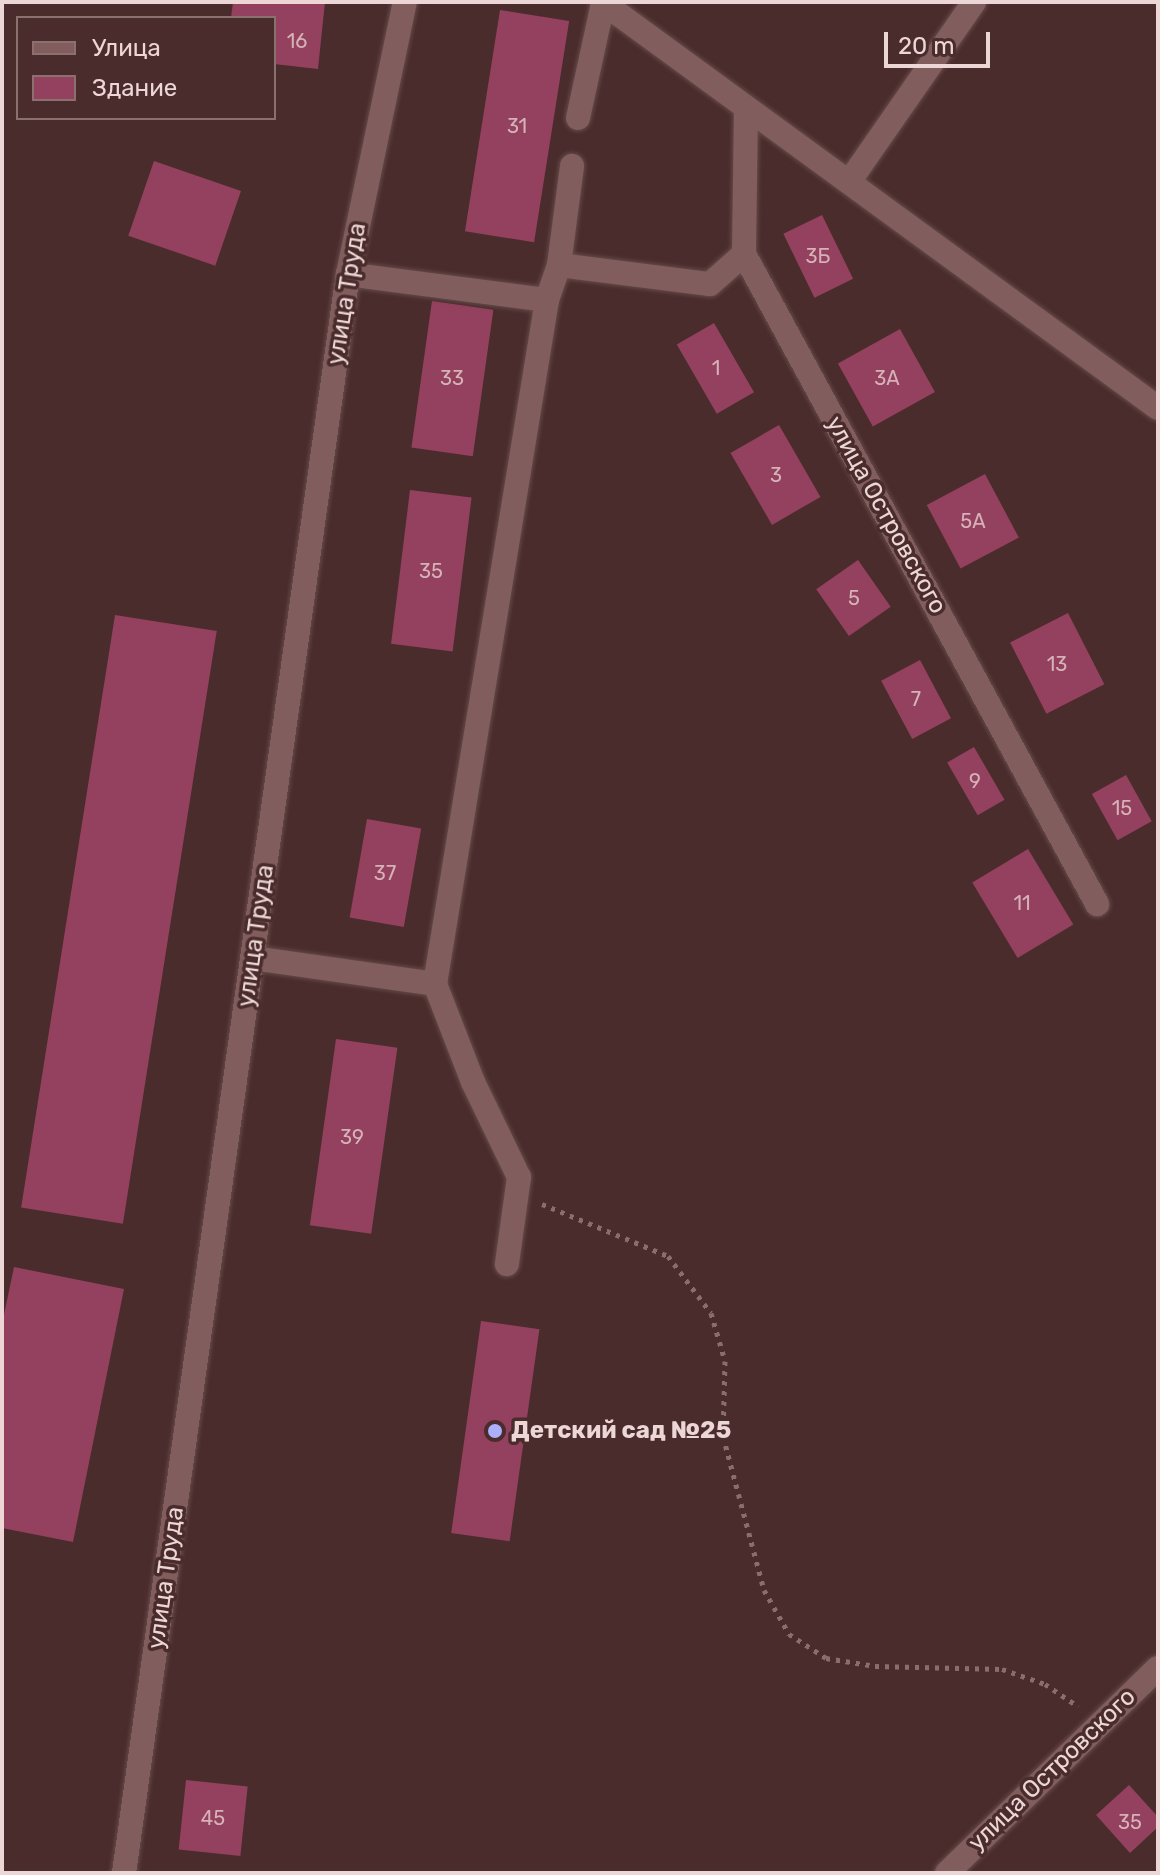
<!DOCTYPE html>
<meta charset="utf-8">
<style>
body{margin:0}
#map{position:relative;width:1160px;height:1875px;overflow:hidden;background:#4b2c2c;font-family:Rubik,sans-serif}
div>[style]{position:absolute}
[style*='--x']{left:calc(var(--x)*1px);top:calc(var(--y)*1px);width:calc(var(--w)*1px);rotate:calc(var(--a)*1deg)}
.building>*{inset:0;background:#93415e;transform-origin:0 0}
.path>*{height:5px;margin-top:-2.5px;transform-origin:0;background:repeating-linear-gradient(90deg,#8a6e6e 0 4px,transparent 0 10px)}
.roads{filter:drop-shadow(0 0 2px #654a4a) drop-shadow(0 0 2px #654a4a)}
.minor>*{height:24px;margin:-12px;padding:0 12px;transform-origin:12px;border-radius:12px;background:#815e5d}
.dots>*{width:22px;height:22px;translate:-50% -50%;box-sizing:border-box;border:4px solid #4b2c2c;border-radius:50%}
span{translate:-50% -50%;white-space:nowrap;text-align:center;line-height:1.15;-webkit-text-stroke:7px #4b2c2c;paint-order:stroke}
.number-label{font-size:20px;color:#d6b2b8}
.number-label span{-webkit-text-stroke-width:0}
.street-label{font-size:24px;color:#ecd7d6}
.poi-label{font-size:24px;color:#ecd7d6;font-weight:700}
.left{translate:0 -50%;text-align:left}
.frame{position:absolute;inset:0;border:4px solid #ecd7d6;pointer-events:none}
.legend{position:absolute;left:16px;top:16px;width:260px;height:104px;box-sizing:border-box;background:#4b2c2c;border:2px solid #8b7070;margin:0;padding:10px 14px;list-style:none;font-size:24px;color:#ecd7d6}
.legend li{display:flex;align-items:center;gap:16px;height:40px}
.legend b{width:40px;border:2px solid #8b7070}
.scale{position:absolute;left:884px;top:32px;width:106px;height:36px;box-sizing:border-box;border:4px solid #ecd7d6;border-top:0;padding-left:10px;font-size:24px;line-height:28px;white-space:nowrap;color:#ecd7d6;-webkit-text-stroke:6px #4b2c2c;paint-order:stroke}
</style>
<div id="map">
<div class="building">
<div style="clip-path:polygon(233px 2px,325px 2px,318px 69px,274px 64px,274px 18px,231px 18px)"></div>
<div style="left:500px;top:10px;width:70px;height:224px;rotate:9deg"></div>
<div style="left:154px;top:161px;width:92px;height:79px;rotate:19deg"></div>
<div style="left:822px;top:215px;width:71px;height:43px;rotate:64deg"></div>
<div style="left:432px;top:301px;width:62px;height:148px;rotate:8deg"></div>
<div style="left:714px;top:323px;width:80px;height:43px;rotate:60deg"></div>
<div style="left:900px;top:329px;width:72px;height:71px;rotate:61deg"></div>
<div style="left:779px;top:425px;width:83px;height:56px;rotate:60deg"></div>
<div style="left:985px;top:474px;width:72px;height:66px;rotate:62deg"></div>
<div style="left:410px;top:490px;width:62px;height:155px;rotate:7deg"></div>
<div style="left:858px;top:560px;width:57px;height:51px;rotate:55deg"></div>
<div style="left:1068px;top:613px;width:80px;height:65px;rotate:63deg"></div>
<div style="left:115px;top:615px;width:103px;height:600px;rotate:9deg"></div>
<div style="left:920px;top:660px;width:66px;height:44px;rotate:62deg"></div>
<div style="left:974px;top:747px;width:61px;height:31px;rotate:60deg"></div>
<div style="left:1126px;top:775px;width:53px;height:39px;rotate:61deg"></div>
<div style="left:367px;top:819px;width:55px;height:100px;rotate:10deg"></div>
<div style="left:1028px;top:849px;width:88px;height:65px;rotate:59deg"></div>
<div style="left:336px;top:1039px;width:62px;height:188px;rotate:8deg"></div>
<div style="clip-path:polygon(14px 1267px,124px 1289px,73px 1542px,2px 1528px,2px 1324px)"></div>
<div style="left:481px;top:1321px;width:59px;height:214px;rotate:8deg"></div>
<div style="left:186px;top:1780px;width:62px;height:70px;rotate:6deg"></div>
<div style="clip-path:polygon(1129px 1785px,1158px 1817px,1158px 1827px,1130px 1853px,1096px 1815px)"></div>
</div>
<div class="path">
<div style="--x:542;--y:1204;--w:136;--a:22.4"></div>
<div style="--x:668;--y:1256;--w:71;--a:53"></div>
<div style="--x:711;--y:1313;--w:50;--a:73.7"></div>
<div style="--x:725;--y:1361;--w:75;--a:91.5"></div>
<div style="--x:723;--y:1436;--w:159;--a:75.1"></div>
<div style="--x:764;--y:1590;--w:51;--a:60.4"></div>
<div style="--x:789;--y:1634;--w:44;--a:33"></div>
<div style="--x:826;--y:1658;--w:50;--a:9.3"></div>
<div style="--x:875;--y:1666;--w:127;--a:1.4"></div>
<div style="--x:1002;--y:1669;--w:46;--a:19.2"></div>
<div style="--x:1045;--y:1684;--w:40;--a:34"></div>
</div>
<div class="roads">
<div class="minor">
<div style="--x:602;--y:2;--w:688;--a:36.14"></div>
<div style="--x:746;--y:108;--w:146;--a:90.8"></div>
<div style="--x:744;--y:254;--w:740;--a:61.49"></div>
<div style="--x:578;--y:118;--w:118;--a:-77.7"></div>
<div style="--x:849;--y:182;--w:219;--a:-55.2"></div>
<div style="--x:559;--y:265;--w:100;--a:-82.5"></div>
<div style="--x:547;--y:300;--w:37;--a:-71"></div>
<div style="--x:559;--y:265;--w:152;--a:7.2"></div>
<div style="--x:710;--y:284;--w:45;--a:-41.4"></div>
<div style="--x:253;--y:958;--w:184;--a:8.1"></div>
<div style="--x:435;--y:984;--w:693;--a:-80.7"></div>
<div style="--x:547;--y:300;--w:201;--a:-172.6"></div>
<div style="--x:435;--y:984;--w:105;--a:68.8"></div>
<div style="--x:473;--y:1082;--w:106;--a:64.2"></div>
<div style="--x:519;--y:1177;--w:88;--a:97.9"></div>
<div style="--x:124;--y:1873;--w:1615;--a:-82.03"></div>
<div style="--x:348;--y:274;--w:278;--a:-78.2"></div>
<div style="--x:947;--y:1873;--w:294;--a:-44.2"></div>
</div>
</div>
<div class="dots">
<div style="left:495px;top:1431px;background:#acaffb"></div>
</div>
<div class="number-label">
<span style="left:297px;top:41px">16</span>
<span style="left:517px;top:126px">31</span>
<span style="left:818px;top:256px">3Б</span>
<span style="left:716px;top:368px">1</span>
<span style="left:452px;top:378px">33</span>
<span style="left:887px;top:378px">3А</span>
<span style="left:776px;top:475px">3</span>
<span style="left:973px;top:521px">5А</span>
<span style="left:431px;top:571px">35</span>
<span style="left:854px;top:598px">5</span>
<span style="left:1057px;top:664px">13</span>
<span style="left:916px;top:699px">7</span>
<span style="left:975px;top:781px">9</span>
<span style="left:1122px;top:808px">15</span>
<span style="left:385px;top:873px">37</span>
<span style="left:1022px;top:903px">11</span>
<span style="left:352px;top:1137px">39</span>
<span style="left:213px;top:1818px">45</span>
<span style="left:1130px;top:1822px">35</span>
</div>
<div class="street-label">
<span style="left:347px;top:294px;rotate:-81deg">улица Труда</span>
<span style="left:886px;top:515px;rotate:61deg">улица Островского</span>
<span style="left:256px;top:936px;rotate:-82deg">улица Труда</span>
<span style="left:166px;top:1578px;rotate:-82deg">улица Труда</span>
<span style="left:1052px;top:1770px;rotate:-44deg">улица Островского</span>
</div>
<div class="poi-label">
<span class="left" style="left:511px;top:1431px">Детский сад №25</span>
</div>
<div class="frame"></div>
<ul class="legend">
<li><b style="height:10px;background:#815e5d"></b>Улица</li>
<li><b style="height:22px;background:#93415e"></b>Здание</li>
</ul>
<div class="scale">20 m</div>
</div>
